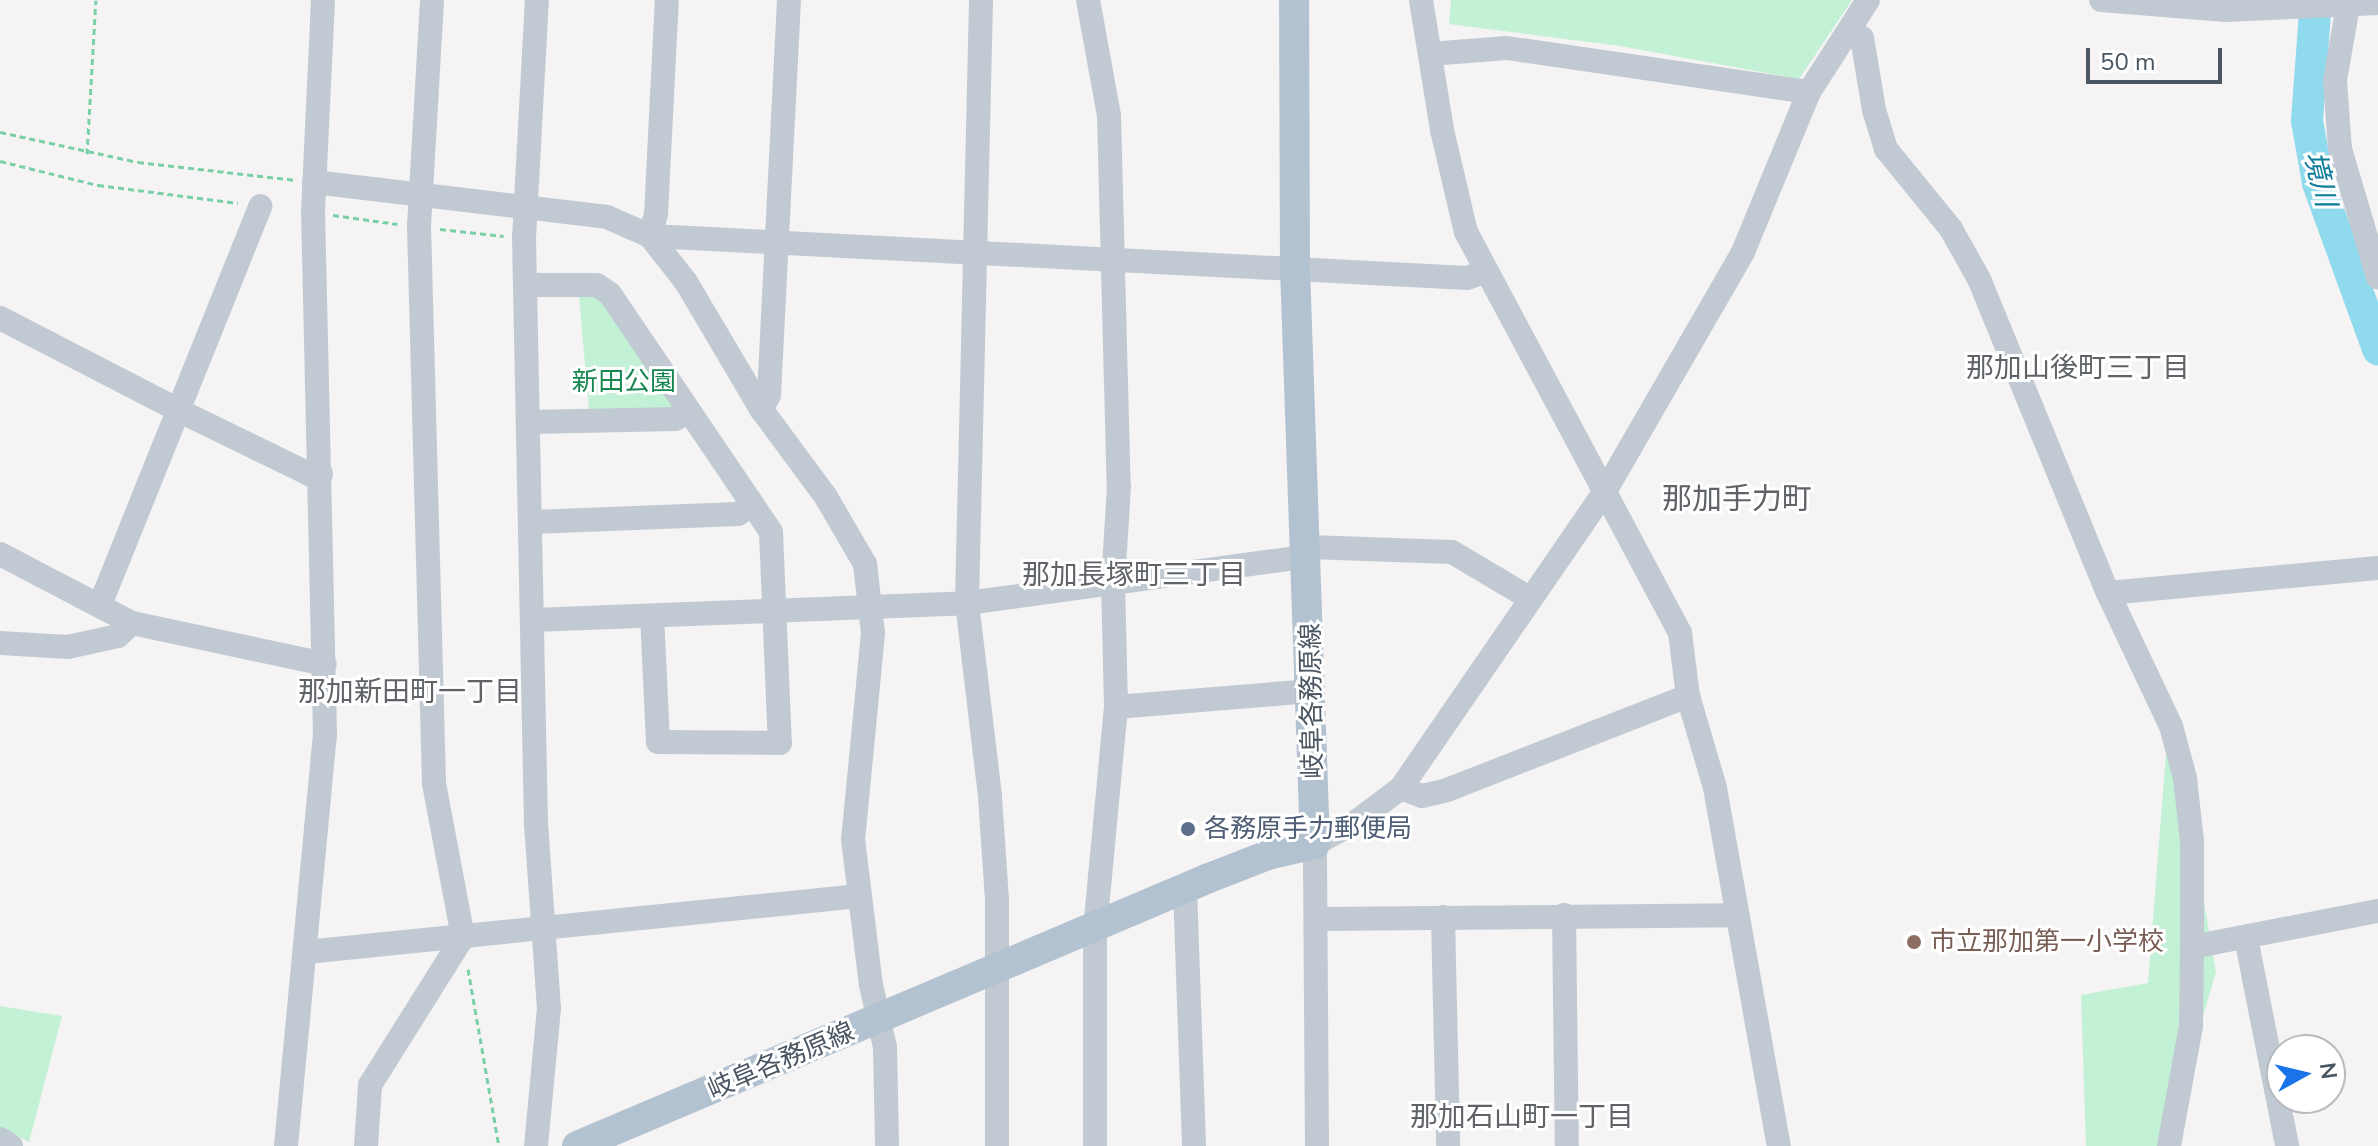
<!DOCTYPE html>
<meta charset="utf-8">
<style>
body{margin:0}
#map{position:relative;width:2378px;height:1146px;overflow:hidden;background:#f5f3f3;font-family:"Nunito Sans","Noto Sans JP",sans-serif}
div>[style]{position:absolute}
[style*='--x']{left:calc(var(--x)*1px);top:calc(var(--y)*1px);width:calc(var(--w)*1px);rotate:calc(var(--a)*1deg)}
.green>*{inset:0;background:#c3f1d5}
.river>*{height:32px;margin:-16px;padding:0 16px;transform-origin:16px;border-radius:16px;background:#90daee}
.path>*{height:3px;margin-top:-1.5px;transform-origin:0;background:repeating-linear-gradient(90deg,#7ad0a6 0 6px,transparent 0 10px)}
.minor>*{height:24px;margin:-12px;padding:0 12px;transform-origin:12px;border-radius:12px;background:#c1cad2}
.major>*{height:30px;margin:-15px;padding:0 15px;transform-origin:15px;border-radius:15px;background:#b3c2d1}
.dots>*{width:22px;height:22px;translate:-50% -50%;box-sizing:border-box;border:4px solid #fff;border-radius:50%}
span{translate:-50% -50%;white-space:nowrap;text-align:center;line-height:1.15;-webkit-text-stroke:6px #fff;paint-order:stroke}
.park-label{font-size:26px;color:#17864f}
.street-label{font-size:26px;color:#4a5661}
.service-label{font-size:26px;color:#4e5e75}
.left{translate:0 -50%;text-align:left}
.education-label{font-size:26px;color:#785e54}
.water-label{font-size:28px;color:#0c7c9b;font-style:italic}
.neighbourhood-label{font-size:28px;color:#5f6368}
.quarter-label{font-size:30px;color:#5f6368}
.north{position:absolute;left:2266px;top:1034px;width:80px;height:80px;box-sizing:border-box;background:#fff;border:2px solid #b7bbc0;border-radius:50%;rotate:82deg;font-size:22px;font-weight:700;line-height:32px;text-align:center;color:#4a5661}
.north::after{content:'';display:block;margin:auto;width:28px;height:36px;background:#1a73e8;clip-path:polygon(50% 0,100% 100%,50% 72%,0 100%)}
.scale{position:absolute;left:2086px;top:48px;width:136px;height:36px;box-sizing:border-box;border:4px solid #4a5661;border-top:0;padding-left:10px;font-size:24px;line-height:28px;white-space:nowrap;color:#4a5661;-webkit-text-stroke:6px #fff;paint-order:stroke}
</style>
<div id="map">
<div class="green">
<div style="clip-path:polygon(1451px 0,1852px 0,1799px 79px,1620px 46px,1449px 24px)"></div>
<div style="clip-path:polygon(578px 285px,597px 285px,689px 412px,590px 421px)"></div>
<div style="clip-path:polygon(2170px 702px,2216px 972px,2165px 1146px,2086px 1146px,2081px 995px,2148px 983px)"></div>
<div style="clip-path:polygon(0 1006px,62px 1016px,29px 1142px,0 1127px)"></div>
</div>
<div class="river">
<div style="--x:2316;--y:0;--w:121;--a:94.3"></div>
<div style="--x:2307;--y:121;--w:63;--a:79.9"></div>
<div style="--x:2318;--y:183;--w:177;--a:70.1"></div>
</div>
<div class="path">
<div style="--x:0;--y:132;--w:141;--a:12.3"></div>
<div style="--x:138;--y:162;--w:159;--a:6.5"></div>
<div style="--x:87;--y:154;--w:154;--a:-86.7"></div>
<div style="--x:0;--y:161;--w:101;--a:13.8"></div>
<div style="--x:98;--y:185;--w:141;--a:7.3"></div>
<div style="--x:333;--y:215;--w:65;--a:8"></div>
<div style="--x:440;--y:229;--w:64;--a:6.2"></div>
<div style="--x:468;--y:969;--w:180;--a:80.1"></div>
</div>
<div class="minor">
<div style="--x:981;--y:0;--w:603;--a:91.33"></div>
<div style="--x:967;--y:603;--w:195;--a:83.2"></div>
<div style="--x:990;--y:797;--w:104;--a:86.1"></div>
<div style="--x:997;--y:901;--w:245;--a:90"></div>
<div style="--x:1088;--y:0;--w:118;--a:79.7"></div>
<div style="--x:1109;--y:116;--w:371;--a:88.5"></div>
<div style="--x:1119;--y:487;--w:95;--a:93.6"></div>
<div style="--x:1113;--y:582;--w:125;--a:88.6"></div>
<div style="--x:1116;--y:707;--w:222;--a:95.4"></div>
<div style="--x:1095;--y:928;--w:218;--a:90"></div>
<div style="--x:1421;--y:0;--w:132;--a:80.8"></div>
<div style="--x:1442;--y:130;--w:105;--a:76.8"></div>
<div style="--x:1466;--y:232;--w:455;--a:61.9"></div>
<div style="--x:1680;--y:633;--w:64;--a:82.8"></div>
<div style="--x:1688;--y:696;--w:96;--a:73.6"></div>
<div style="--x:1715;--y:788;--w:364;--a:79.9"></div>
<div style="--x:2101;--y:0;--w:125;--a:4.6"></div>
<div style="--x:2226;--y:10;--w:152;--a:-2.6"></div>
<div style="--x:2349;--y:0;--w:81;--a:99.9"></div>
<div style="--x:2335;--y:80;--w:69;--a:85.9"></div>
<div style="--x:2340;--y:149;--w:134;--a:73.5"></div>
<div style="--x:1850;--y:29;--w:15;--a:37"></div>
<div style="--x:1862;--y:38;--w:73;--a:80.5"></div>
<div style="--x:1874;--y:110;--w:41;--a:72.9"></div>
<div style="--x:1886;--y:149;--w:103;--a:50.9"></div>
<div style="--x:1951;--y:229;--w:57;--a:60.8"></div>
<div style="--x:1979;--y:279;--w:339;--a:67.7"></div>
<div style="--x:2108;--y:593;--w:147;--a:64.7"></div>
<div style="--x:2171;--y:726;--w:54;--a:74.9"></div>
<div style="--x:2185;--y:778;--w:63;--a:83.7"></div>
<div style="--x:2192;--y:841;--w:106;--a:90"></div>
<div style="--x:2192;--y:947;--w:79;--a:90.7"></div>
<div style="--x:2191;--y:1026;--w:122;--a:100.4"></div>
<div style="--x:1430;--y:54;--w:77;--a:-4.5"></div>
<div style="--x:1507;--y:48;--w:305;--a:8.3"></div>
<div style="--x:314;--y:182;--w:295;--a:6.8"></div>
<div style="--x:607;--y:217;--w:47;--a:23.8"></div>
<div style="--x:650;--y:236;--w:818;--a:2.94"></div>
<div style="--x:1467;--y:278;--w:18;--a:-19"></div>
<div style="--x:650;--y:236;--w:58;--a:52"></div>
<div style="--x:686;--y:282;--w:147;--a:59.4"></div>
<div style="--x:761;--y:409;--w:109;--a:53.5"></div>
<div style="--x:826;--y:497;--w:78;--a:59.8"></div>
<div style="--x:865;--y:564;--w:69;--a:83.4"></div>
<div style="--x:873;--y:633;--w:207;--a:95.5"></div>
<div style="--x:853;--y:839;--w:147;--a:83"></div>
<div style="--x:871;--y:985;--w:64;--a:77.3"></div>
<div style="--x:885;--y:1047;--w:99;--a:88.8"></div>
<div style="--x:650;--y:236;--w:23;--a:-75"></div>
<div style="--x:656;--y:214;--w:214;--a:-87.1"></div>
<div style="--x:526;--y:285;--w:71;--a:0"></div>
<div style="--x:597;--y:285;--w:16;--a:35"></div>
<div style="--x:610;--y:294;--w:287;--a:55.9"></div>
<div style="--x:771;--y:532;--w:211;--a:87.6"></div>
<div style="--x:780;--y:743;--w:122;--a:-179.5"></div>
<div style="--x:658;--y:742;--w:126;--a:-92.7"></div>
<div style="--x:0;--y:318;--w:200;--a:27.3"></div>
<div style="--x:178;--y:410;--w:146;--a:26"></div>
<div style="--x:309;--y:474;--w:12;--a:0"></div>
<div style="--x:761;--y:409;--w:16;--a:-60"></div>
<div style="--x:769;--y:395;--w:396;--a:-87.1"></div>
<div style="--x:530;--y:422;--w:145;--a:-1.2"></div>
<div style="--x:675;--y:419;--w:16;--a:-27"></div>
<div style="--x:532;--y:522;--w:206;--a:-2.2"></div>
<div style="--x:738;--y:514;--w:17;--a:-33"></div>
<div style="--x:1308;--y:547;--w:144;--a:2"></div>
<div style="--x:1452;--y:552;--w:92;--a:30.7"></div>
<div style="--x:0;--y:554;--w:149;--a:27.6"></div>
<div style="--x:132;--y:623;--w:197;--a:12"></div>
<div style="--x:2108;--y:593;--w:271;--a:-5.3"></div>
<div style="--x:100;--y:605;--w:430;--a:-68.1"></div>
<div style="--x:533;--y:620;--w:434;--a:-2.2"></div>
<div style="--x:967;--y:603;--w:344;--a:-7.8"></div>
<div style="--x:0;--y:643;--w:68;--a:3.4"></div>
<div style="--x:68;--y:647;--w:51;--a:-12.4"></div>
<div style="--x:118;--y:636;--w:19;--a:-43"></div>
<div style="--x:1116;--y:707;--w:196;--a:-4.7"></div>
<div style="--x:1401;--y:788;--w:22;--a:21"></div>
<div style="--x:1422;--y:796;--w:26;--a:-13"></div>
<div style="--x:1447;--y:790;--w:259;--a:-21.3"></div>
<div style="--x:1185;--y:888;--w:258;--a:88"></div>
<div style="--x:1564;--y:915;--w:231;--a:89.3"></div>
<div style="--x:1443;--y:917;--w:229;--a:88.7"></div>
<div style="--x:1317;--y:919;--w:418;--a:-0.5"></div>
<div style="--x:2246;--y:938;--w:212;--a:78.8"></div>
<div style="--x:2192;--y:947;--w:189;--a:-11"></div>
<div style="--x:306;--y:952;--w:556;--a:-5.78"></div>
<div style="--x:0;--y:1139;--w:13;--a:32"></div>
<div style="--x:286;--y:1146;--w:413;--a:-84.6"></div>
<div style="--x:325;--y:735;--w:523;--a:-91.31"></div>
<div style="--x:313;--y:212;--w:212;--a:-87.3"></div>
<div style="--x:366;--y:1146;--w:61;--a:-86.2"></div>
<div style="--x:370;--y:1085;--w:175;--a:-57.9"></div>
<div style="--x:463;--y:937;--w:157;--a:-100.7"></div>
<div style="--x:434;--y:783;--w:557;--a:-91.54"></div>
<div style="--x:419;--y:226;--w:226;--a:-86.7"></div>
<div style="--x:536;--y:1146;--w:138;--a:-84.6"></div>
<div style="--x:549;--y:1009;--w:184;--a:-94"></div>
<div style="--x:536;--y:825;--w:587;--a:-91.17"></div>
<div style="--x:524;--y:238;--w:238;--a:-86.9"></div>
<div style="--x:1317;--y:1146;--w:302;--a:-90.4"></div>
<div style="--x:1315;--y:844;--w:48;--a:-28.7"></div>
<div style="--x:1357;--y:821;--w:55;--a:-36.9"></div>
<div style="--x:1401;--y:788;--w:358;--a:-55.5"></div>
<div style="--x:1604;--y:493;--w:278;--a:-60"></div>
<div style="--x:1743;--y:252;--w:173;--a:-67.6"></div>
<div style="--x:1809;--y:92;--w:109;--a:-57.3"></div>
</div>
<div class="major">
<div style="--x:577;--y:1146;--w:686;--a:-22.98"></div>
<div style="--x:1209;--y:878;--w:63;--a:-21.3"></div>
<div style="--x:1268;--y:855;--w:48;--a:-13.2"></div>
<div style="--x:1315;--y:844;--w:575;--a:-91.99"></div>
<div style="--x:1295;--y:269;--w:269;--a:-90.2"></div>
</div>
<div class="dots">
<div style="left:1188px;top:829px;background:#5c6f8a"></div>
<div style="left:1914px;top:942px;background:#8d6e63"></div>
</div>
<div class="park-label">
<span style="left:624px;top:382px">新田公園</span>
</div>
<div class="street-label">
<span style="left:1312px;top:701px;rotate:-91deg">岐阜各務原線</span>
<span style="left:781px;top:1061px;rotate:-23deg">岐阜各務原線</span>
</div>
<div class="service-label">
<span class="left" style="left:1204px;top:829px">各務原手力郵便局</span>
</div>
<div class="education-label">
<span class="left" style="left:1930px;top:942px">市立那加第一小学校</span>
</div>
<div class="water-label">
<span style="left:2320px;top:179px;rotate:76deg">境川</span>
</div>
<div class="neighbourhood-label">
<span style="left:2078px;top:368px">那加山後町三丁目</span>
<span style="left:1134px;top:575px">那加長塚町三丁目</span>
<span style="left:410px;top:692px">那加新田町一丁目</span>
<span style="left:1522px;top:1117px">那加石山町一丁目</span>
</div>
<div class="quarter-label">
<span style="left:1737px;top:500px">那加手力町</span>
</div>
<div class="north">N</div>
<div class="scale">50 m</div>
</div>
